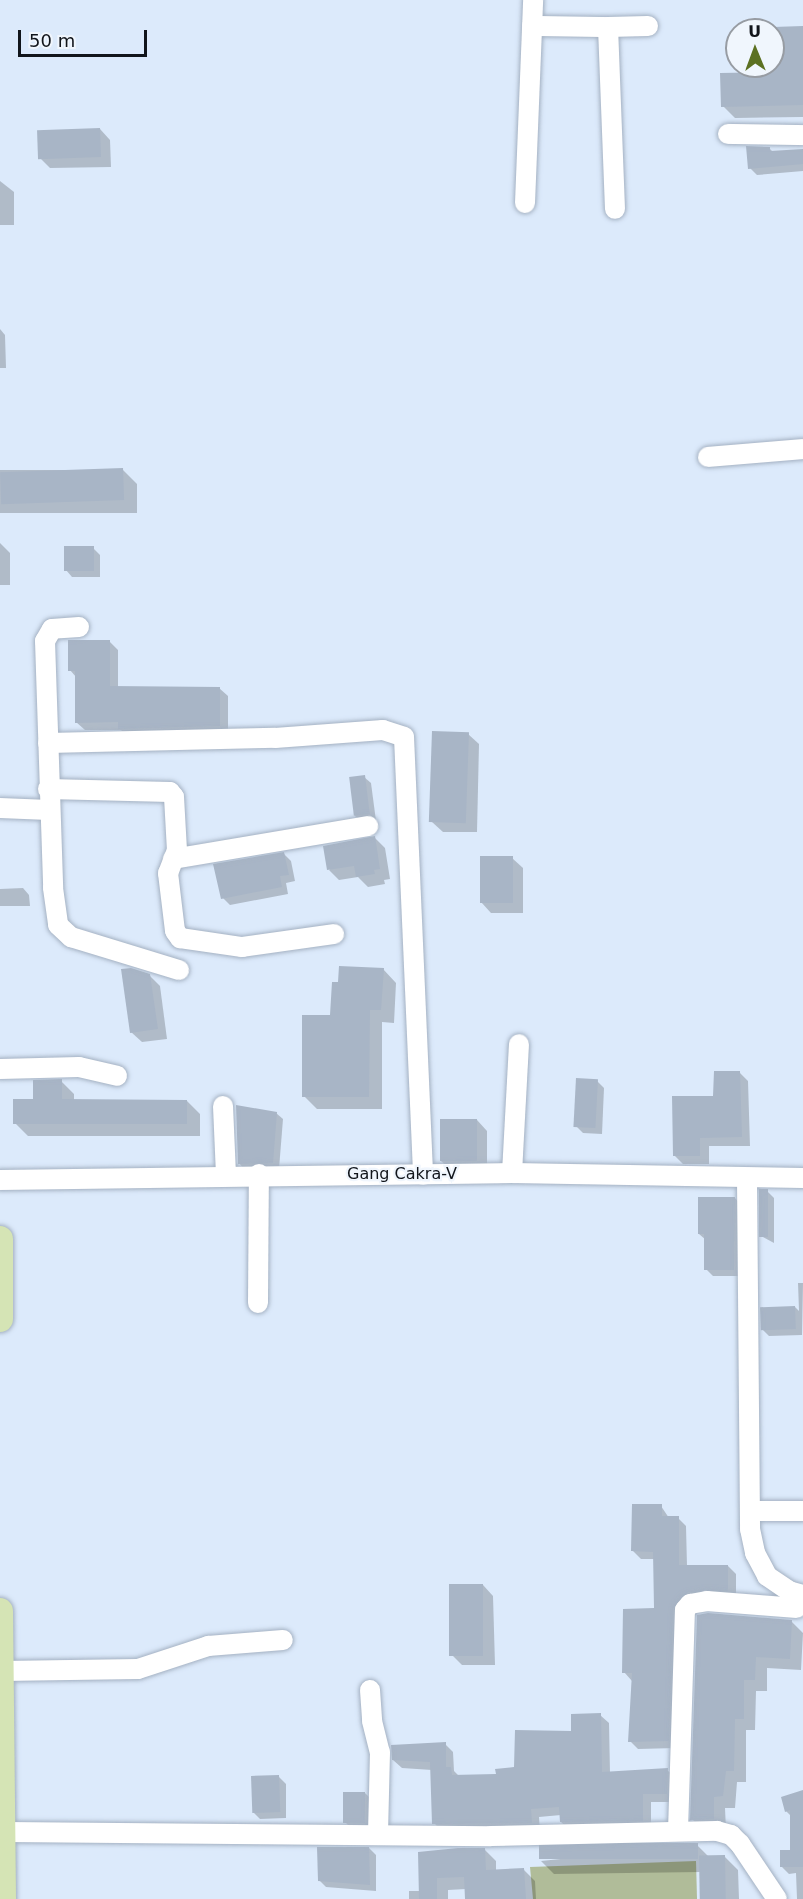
<!DOCTYPE html>
<style>
body{margin:0}
#map{position:relative;width:803px;height:1899px;overflow:hidden;background:#dceafb;font-family:"DejaVu Sans",sans-serif}
div>[style]{position:absolute}
[style*='--x']{left:calc(var(--x)*1px);top:calc(var(--y)*1px);width:calc(var(--w)*1px);rotate:calc(var(--a)*1deg)}
.green>*{inset:0;background:#b0bc99}
.shadow>*{inset:0;background:#0003}
.building>*{inset:0;background:#a8b5c6;transform-origin:0 0}
.roads{filter:drop-shadow(0 0 2px #a4b1c2) drop-shadow(0 0 2px #a4b1c2)}
.minor>*{height:20px;margin:-10px;padding:0 10px;transform-origin:10px;border-radius:10px;background:#fff}
.major>*{height:26px;margin:-13px;padding:0 13px;transform-origin:13px;border-radius:13px;background:#d5e4b5}
span{translate:-50% -50%;white-space:nowrap;text-align:center;line-height:1.15;-webkit-text-stroke:4.5px #f0f6fd;paint-order:stroke}
.street-label{font-size:16px;color:#11151b}
.north{position:absolute;left:725px;top:18px;width:60px;height:60px;box-sizing:border-box;background:#f0f6fd;border:2px solid #979ca3;border-radius:50%;rotate:359deg;font-size:16px;font-weight:700;line-height:24px;text-align:center;color:#11151b}
.north::after{content:'';display:block;margin:auto;width:21px;height:27px;background:#5c7122;clip-path:polygon(50% 0,100% 100%,50% 72%,0 100%)}
.scale{position:absolute;left:18px;top:30px;width:129px;height:27px;box-sizing:border-box;border:3px solid #11151b;border-top:0;padding-left:8px;font-size:18px;line-height:21px;white-space:nowrap;color:#11151b;-webkit-text-stroke:4px #f0f6fd;paint-order:stroke}
</style>
<div id="map">
<div class="green">
<div style="clip-path:polygon(696px 1861px,697px 1899px,533px 1899px,530px 1867px)"></div>
</div>
<div class="shadow">
<div style="clip-path:polygon(803px 28px,803px 117px,735px 118px,723px 106px,755px 74px,755px 66px,773px 66px,773px 30px,753px 30px)"></div>
<div style="clip-path:polygon(100px 129px,110px 140px,111px 167px,50px 168px,39px 157px)"></div>
<div style="clip-path:polygon(769px 148px,773px 152px,803px 150px,803px 171px,757px 175px,750px 168px)"></div>
<div style="clip-path:polygon(0 181px,14px 192px,14px 225px,0 225px)"></div>
<div style="clip-path:polygon(0 329px,5px 335px,6px 368px,0 368px)"></div>
<div style="clip-path:polygon(0 470px,123px 470px,137px 484px,137px 513px,0 513px)"></div>
<div style="clip-path:polygon(0 543px,10px 553px,10px 585px,0 585px)"></div>
<div style="clip-path:polygon(93px 548px,100px 555px,100px 577px,72px 577px,66px 570px)"></div>
<div style="clip-path:polygon(109px 641px,118px 650px,118px 687px,219px 688px,228px 696px,228px 734px,128px 737px,121px 730px,85px 730px,76px 722px,76px 677px,70px 670px)"></div>
<div style="clip-path:polygon(468px 734px,479px 744px,477px 832px,443px 832px,432px 822px)"></div>
<div style="clip-path:polygon(364px 777px,371px 783px,376px 821px,362px 822px,355px 816px)"></div>
<div style="clip-path:polygon(374px 837px,385px 848px,390px 879px,384px 880px,385px 884px,368px 887px,358px 877px,339px 880px,329px 870px)"></div>
<div style="clip-path:polygon(284px 854px,291px 861px,295px 881px,286px 883px,288px 894px,230px 905px,223px 898px)"></div>
<div style="clip-path:polygon(512px 858px,523px 868px,523px 913px,491px 913px,481px 902px)"></div>
<div style="clip-path:polygon(23px 888px,29px 895px,30px 906px,0 906px,0 889px)"></div>
<div style="clip-path:polygon(383px 969px,396px 983px,394px 1023px,382px 1022px,382px 1109px,317px 1109px,304px 1096px,331px 1017px)"></div>
<div style="clip-path:polygon(149px 975px,160px 986px,167px 1039px,142px 1042px,131px 1032px)"></div>
<div style="clip-path:polygon(739px 1072px,748px 1081px,750px 1146px,709px 1146px,709px 1164px,683px 1164px,674px 1155px,715px 1097px)"></div>
<div style="clip-path:polygon(61px 1081px,74px 1094px,74px 1101px,187px 1101px,200px 1114px,200px 1136px,28px 1136px,15px 1123px,34px 1101px)"></div>
<div style="clip-path:polygon(597px 1081px,604px 1088px,602px 1134px,583px 1133px,576px 1126px)"></div>
<div style="clip-path:polygon(276px 1113px,283px 1119px,279px 1169px,245px 1170px,239px 1163px)"></div>
<div style="clip-path:polygon(477px 1120px,487px 1131px,487px 1171px,452px 1171px,441px 1161px)"></div>
<div style="clip-path:polygon(767px 1191px,774px 1198px,774px 1243px,761px 1236px)"></div>
<div style="clip-path:polygon(735px 1198px,741px 1205px,740px 1276px,713px 1276px,706px 1269px,706px 1240px,699px 1234px)"></div>
<div style="clip-path:polygon(798px 1283px,803px 1283px,802px 1335px,769px 1336px,762px 1329px,795px 1307px,799px 1311px)"></div>
<div style="clip-path:polygon(661px 1506px,669px 1518px,678px 1518px,686px 1526px,687px 1566px,728px 1566px,736px 1574px,736px 1598px,696px 1600px,676px 1748px,638px 1749px,630px 1741px,632px 1681px,624px 1672px,655px 1609px,654px 1559px,641px 1559px,633px 1551px)"></div>
<div style="clip-path:polygon(483px 1585px,493px 1596px,495px 1665px,462px 1665px,452px 1655px)"></div>
<div style="clip-path:polygon(698px 1617px,791px 1621px,803px 1633px,801px 1670px,767px 1668px,767px 1691px,756px 1691px,755px 1730px,746px 1730px,746px 1782px,737px 1782px,735px 1808px,725px 1808px,726px 1830px,704px 1831px,692px 1819px)"></div>
<div style="clip-path:polygon(600px 1715px,609px 1723px,610px 1773px,667px 1770px,676px 1778px,675px 1802px,651px 1802px,651px 1829px,570px 1830px,561px 1822px,561px 1815px,539px 1817px,540px 1831px,442px 1831px,434px 1823px,432px 1770px,402px 1768px,393px 1760px,445px 1744px,453px 1752px,454px 1771px,459px 1776px,497px 1775px,515px 1769px)"></div>
<div style="clip-path:polygon(279px 1777px,286px 1784px,286px 1818px,260px 1819px,253px 1812px)"></div>
<div style="clip-path:polygon(803px 1791px,803px 1899px,797px 1899px,796px 1873px,789px 1874px,782px 1867px,792px 1851px,791px 1816px,786px 1811px)"></div>
<div style="clip-path:polygon(365px 1793px,372px 1800px,372px 1829px,352px 1829px,345px 1822px)"></div>
<div style="clip-path:polygon(697px 1845px,709px 1857px,724px 1856px,738px 1870px,739px 1899px,702px 1899px,701px 1872px,554px 1874px,541px 1861px)"></div>
<div style="clip-path:polygon(369px 1848px,376px 1855px,376px 1891px,326px 1887px,319px 1880px)"></div>
<div style="clip-path:polygon(484px 1849px,496px 1861px,496px 1871px,523px 1869px,535px 1881px,536px 1899px,467px 1899px,466px 1889px,448px 1890px,448px 1899px,409px 1899px,409px 1891px,420px 1891px,419px 1853px)"></div>
</div>
<div class="building">
<div style="clip-path:polygon(803px 26px,803px 105px,721px 107px,720px 73px,773px 72px,773px 27px)"></div>
<div style="left:100px;top:128px;width:29px;height:63px;rotate:88deg"></div>
<div style="clip-path:polygon(746px 146px,770px 147px,770px 151px,803px 149px,803px 164px,748px 169px)"></div>
<div style="left:123px;top:468px;width:32px;height:123px;rotate:88deg"></div>
<div style="left:64px;top:546px;width:30px;height:25px"></div>
<div style="clip-path:polygon(68px 640px,110px 640px,110px 686px,220px 687px,220px 726px,118px 729px,118px 722px,75px 723px,75px 671px,68px 671px)"></div>
<div style="left:432px;top:731px;width:37px;height:91px;rotate:2deg"></div>
<div style="left:365px;top:775px;width:39px;height:16px;rotate:83deg"></div>
<div style="clip-path:polygon(375px 836px,380px 869px,374px 870px,375px 874px,356px 877px,354px 866px,327px 870px,323px 846px)"></div>
<div style="clip-path:polygon(284px 852px,289px 875px,280px 876px,282px 887px,221px 899px,213px 864px)"></div>
<div style="left:480px;top:856px;width:33px;height:47px"></div>
<div style="clip-path:polygon(339px 966px,384px 968px,381px 1010px,370px 1010px,369px 1097px,302px 1097px,302px 1015px,330px 1015px,332px 982px,338px 982px)"></div>
<div style="clip-path:polygon(131px 968px,150px 974px,158px 1029px,130px 1033px,121px 969px)"></div>
<div style="clip-path:polygon(714px 1071px,740px 1071px,742px 1137px,700px 1138px,700px 1156px,673px 1156px,672px 1096px,713px 1096px)"></div>
<div style="left:576px;top:1078px;width:22px;height:49px;rotate:3deg"></div>
<div style="clip-path:polygon(62px 1079px,62px 1099px,187px 1100px,187px 1124px,13px 1124px,13px 1099px,33px 1099px,33px 1080px)"></div>
<div style="clip-path:polygon(236px 1105px,277px 1112px,273px 1163px,238px 1164px)"></div>
<div style="left:440px;top:1119px;width:37px;height:42px"></div>
<div style="left:759px;top:1189px;width:9px;height:48px"></div>
<div style="clip-path:polygon(698px 1197px,735px 1197px,734px 1270px,704px 1270px,704px 1234px,698px 1234px)"></div>
<div style="left:795px;top:1306px;width:23px;height:35px;rotate:88deg"></div>
<div style="clip-path:polygon(632px 1504px,662px 1504px,662px 1516px,679px 1516px,679px 1565px,728px 1565px,728px 1591px,688px 1592px,673px 1609px,669px 1741px,628px 1742px,632px 1673px,622px 1673px,623px 1609px,654px 1608px,653px 1552px,631px 1551px)"></div>
<div style="left:449px;top:1584px;width:34px;height:72px"></div>
<div style="clip-path:polygon(708px 1613px,792px 1620px,790px 1659px,756px 1657px,755px 1680px,744px 1680px,744px 1719px,735px 1719px,734px 1771px,726px 1771px,723px 1796px,714px 1797px,714px 1819px,690px 1820px,697px 1615px)"></div>
<div style="clip-path:polygon(601px 1713px,602px 1772px,668px 1768px,667px 1794px,643px 1794px,643px 1821px,560px 1822px,559px 1807px,531px 1809px,532px 1823px,432px 1824px,430px 1762px,392px 1760px,391px 1745px,446px 1742px,446px 1767px,451px 1767px,452px 1775px,496px 1774px,495px 1769px,514px 1767px,515px 1730px,571px 1731px,571px 1714px)"></div>
<div style="left:279px;top:1775px;width:37px;height:28px;rotate:88deg"></div>
<div style="clip-path:polygon(803px 1790px,803px 1867px,780px 1867px,780px 1850px,790px 1850px,790px 1810px,785px 1812px,781px 1797px)"></div>
<div style="left:343px;top:1792px;width:22px;height:31px"></div>
<div style="left:698px;top:1843px;width:16px;height:159px;rotate:90deg"></div>
<div style="clip-path:polygon(317px 1847px,369px 1847px,370px 1885px,318px 1881px)"></div>
<div style="clip-path:polygon(458px 1848px,485px 1848px,486px 1870px,524px 1868px,526px 1899px,465px 1899px,464px 1877px,437px 1878px,437px 1899px,419px 1899px,418px 1852px)"></div>
<div style="left:725px;top:1855px;width:44px;height:26px;rotate:89deg"></div>
</div>
<div class="roads">
<div class="minor">
<div style="--x:532;--y:26;--w:76;--a:0.8"></div>
<div style="--x:608;--y:27;--w:182;--a:87.8"></div>
<div style="--x:608;--y:27;--w:40;--a:-1.4"></div>
<div style="--x:728;--y:134;--w:75;--a:0.8"></div>
<div style="--x:525;--y:203;--w:203;--a:-87.7"></div>
<div style="--x:708;--y:457;--w:95;--a:-4.8"></div>
<div style="--x:79;--y:627;--w:27;--a:176"></div>
<div style="--x:52;--y:629;--w:14;--a:120"></div>
<div style="--x:45;--y:641;--w:247;--a:88.1"></div>
<div style="--x:53;--y:888;--w:37;--a:82"></div>
<div style="--x:58;--y:925;--w:18;--a:43"></div>
<div style="--x:71;--y:937;--w:113;--a:17"></div>
<div style="--x:48;--y:743;--w:227;--a:-1.3"></div>
<div style="--x:275;--y:738;--w:108;--a:-4.2"></div>
<div style="--x:383;--y:730;--w:22;--a:18"></div>
<div style="--x:404;--y:737;--w:438;--a:87.5"></div>
<div style="--x:48;--y:789;--w:122;--a:1.4"></div>
<div style="--x:170;--y:792;--w:6;--a:51"></div>
<div style="--x:174;--y:797;--w:53;--a:86.8"></div>
<div style="--x:177;--y:850;--w:25;--a:111"></div>
<div style="--x:168;--y:873;--w:58;--a:83.1"></div>
<div style="--x:175;--y:931;--w:9;--a:54"></div>
<div style="--x:180;--y:938;--w:63;--a:8.3"></div>
<div style="--x:242;--y:947;--w:93;--a:-8"></div>
<div style="--x:0;--y:808;--w:49;--a:2.3"></div>
<div style="--x:173;--y:859;--w:198;--a:-9.6"></div>
<div style="--x:0;--y:1069;--w:79;--a:-1.5"></div>
<div style="--x:79;--y:1067;--w:39;--a:13"></div>
<div style="--x:223;--y:1106;--w:68;--a:87.5"></div>
<div style="--x:512;--y:1173;--w:129;--a:-86.9"></div>
<div style="--x:747;--y:1179;--w:350;--a:89.5"></div>
<div style="--x:750;--y:1529;--w:25;--a:78"></div>
<div style="--x:755;--y:1553;--w:26;--a:62"></div>
<div style="--x:767;--y:1576;--w:27;--a:34"></div>
<div style="--x:789;--y:1591;--w:15;--a:16"></div>
<div style="--x:0;--y:1180;--w:512;--a:-0.78"></div>
<div style="--x:512;--y:1173;--w:291;--a:1"></div>
<div style="--x:258;--y:1303;--w:129;--a:-89.6"></div>
<div style="--x:750;--y:1511;--w:53;--a:0"></div>
<div style="--x:2;--y:1671;--w:136;--a:-0.8"></div>
<div style="--x:138;--y:1669;--w:74;--a:-18.2"></div>
<div style="--x:208;--y:1646;--w:75;--a:-4.6"></div>
<div style="--x:370;--y:1690;--w:31;--a:86"></div>
<div style="--x:372;--y:1721;--w:32;--a:76"></div>
<div style="--x:380;--y:1752;--w:81;--a:91.4"></div>
<div style="--x:678;--y:1831;--w:221;--a:-88.2"></div>
<div style="--x:685;--y:1610;--w:8;--a:-50"></div>
<div style="--x:690;--y:1604;--w:17;--a:-10"></div>
<div style="--x:707;--y:1601;--w:90;--a:4.4"></div>
<div style="--x:5;--y:1832;--w:486;--a:0.5"></div>
<div style="--x:491;--y:1836;--w:226;--a:-1.3"></div>
<div style="--x:717;--y:1831;--w:15;--a:16"></div>
<div style="--x:731;--y:1835;--w:13;--a:45"></div>
<div style="--x:740;--y:1844;--w:66;--a:56.1"></div>
</div>
<div class="major">
<div style="--x:0;--y:1239;--w:80;--a:90"></div>
<div style="--x:0;--y:1611;--w:288;--a:89.4"></div>
</div>
</div>
<div class="street-label">
<span style="left:402px;top:1174px">Gang Cakra-V</span>
</div>
<div class="north">U</div>
<div class="scale">50 m</div>
</div>
